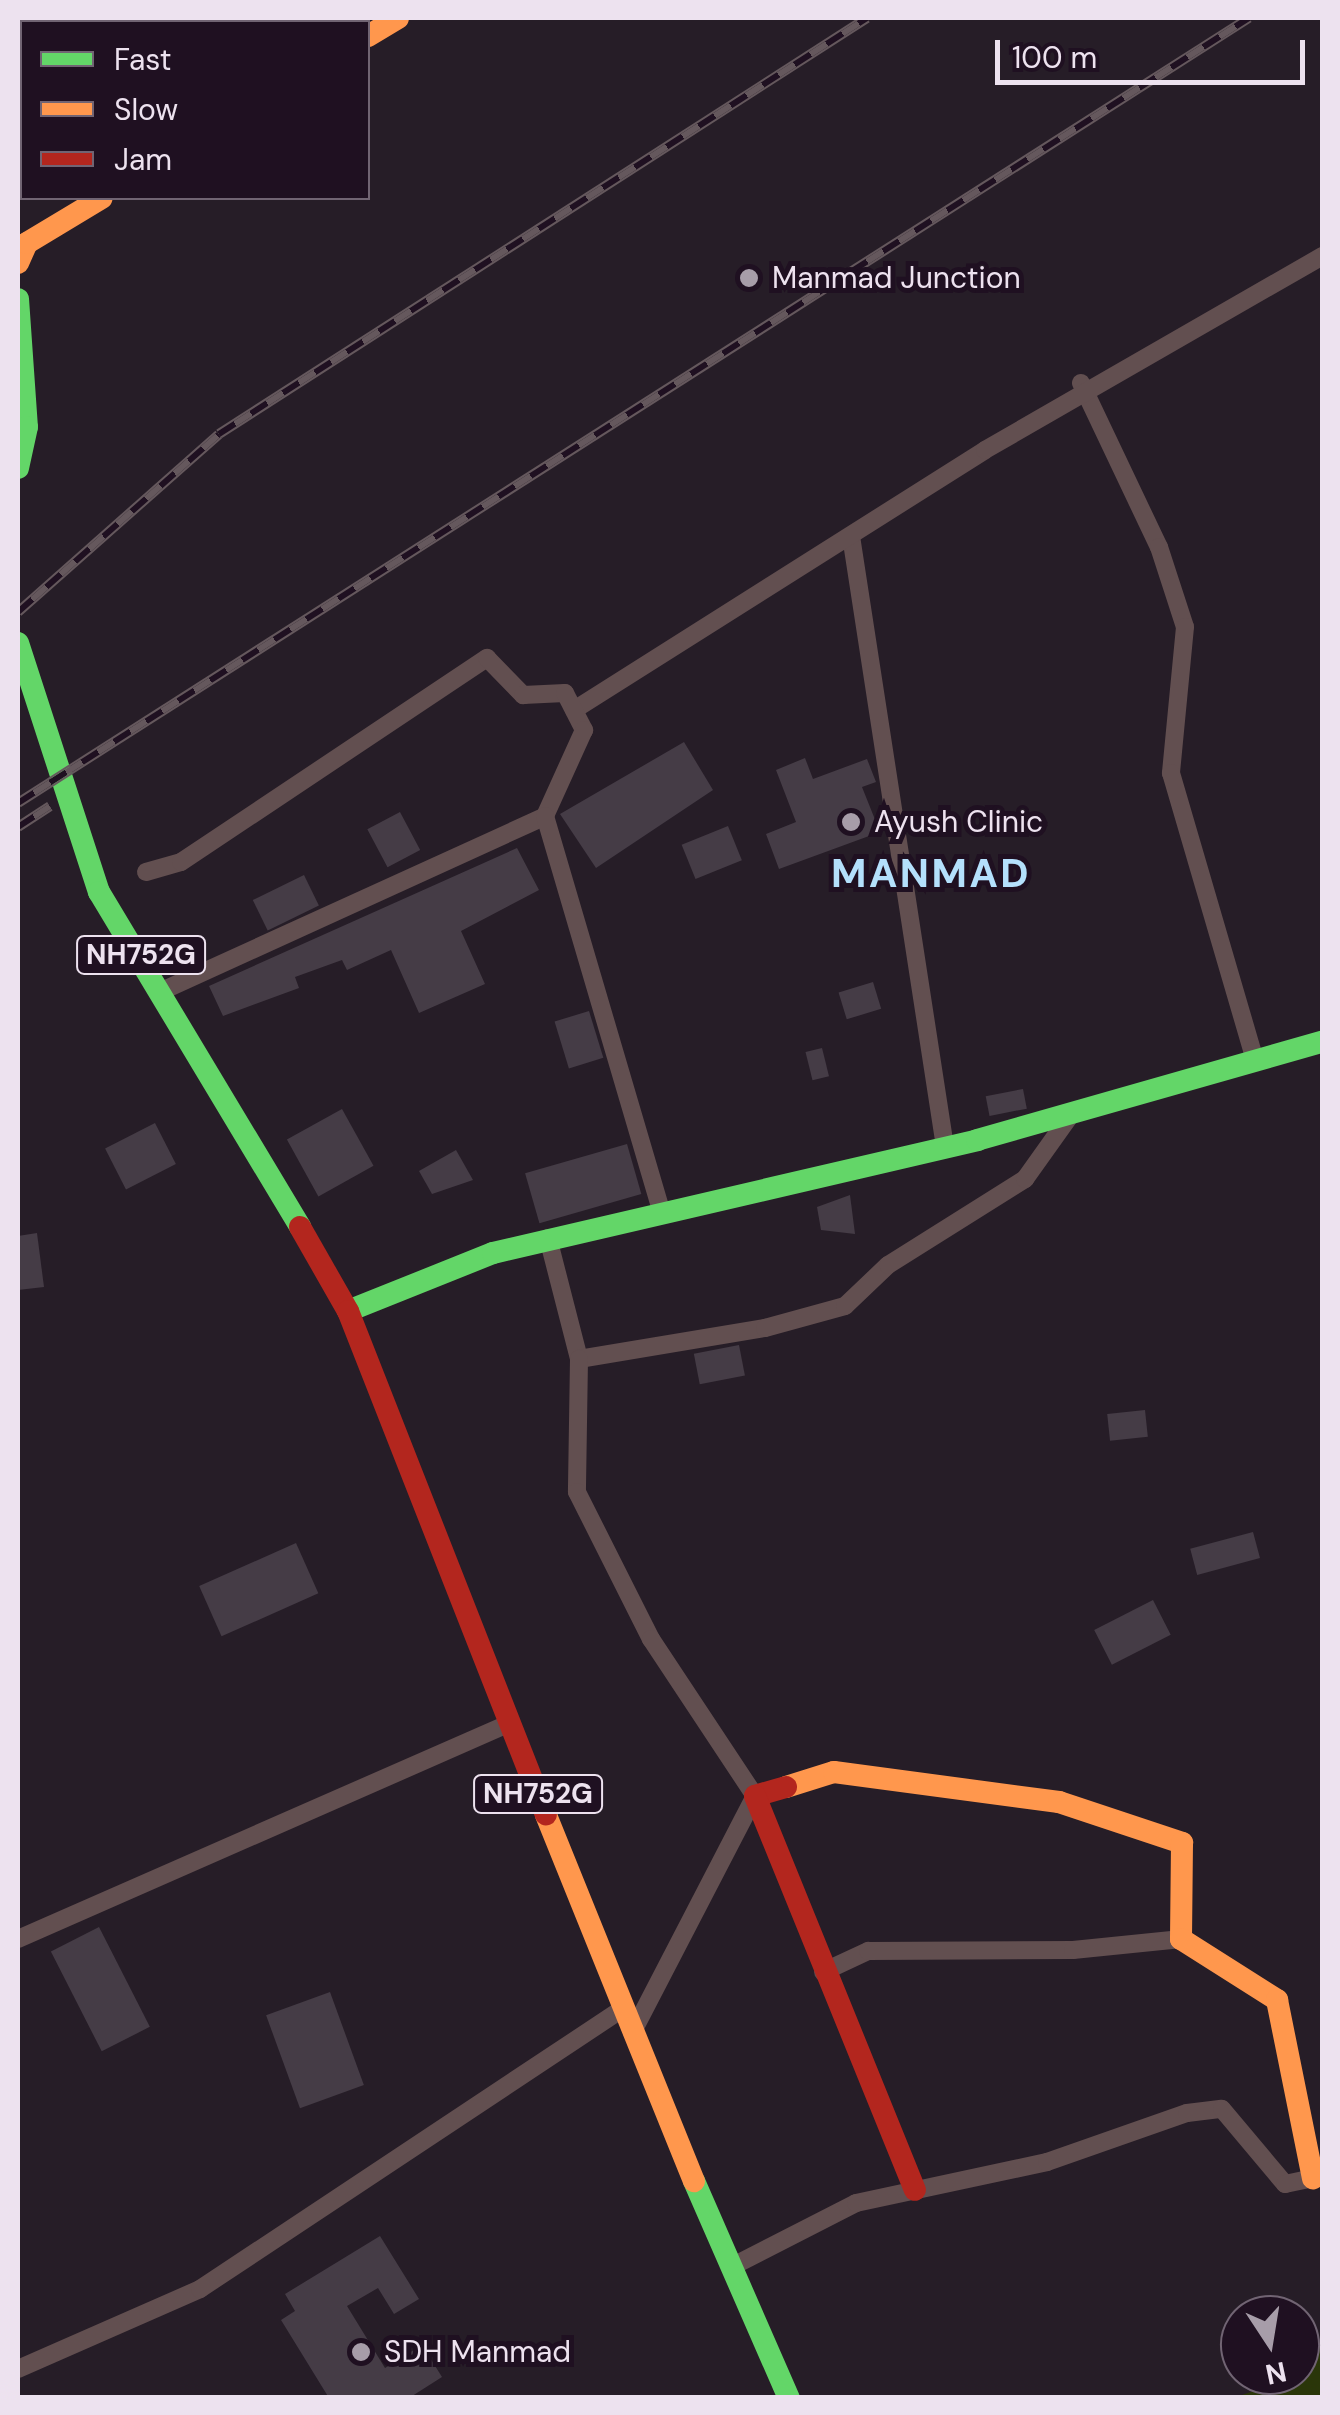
<!DOCTYPE html>
<style>
body{margin:0}
#map{position:relative;width:1340px;height:2415px;overflow:hidden;background:#261d27;font-family:"DM Sans",sans-serif}
div>[style]{position:absolute}
[style*='--x']{left:calc(var(--x)*1px);top:calc(var(--y)*1px);width:calc(var(--w)*1px);rotate:calc(var(--a)*1deg)}
.green>*{inset:0;background:#2a3609}
.building>*{inset:0;background:#453c46;transform-origin:0 0}
.street>*{height:18px;margin:-9px;padding:0 9px;transform-origin:9px;border-radius:9px;background:#624f50}
.fast>*{height:22px;margin:-11px;padding:0 11px;transform-origin:11px;border-radius:11px;background:#63d668}
.slow>*{height:22px;margin:-11px;padding:0 11px;transform-origin:11px;border-radius:11px;background:#ff974d}
.jam>*{height:22px;margin:-11px;padding:0 11px;transform-origin:11px;border-radius:11px;background:#b3261e}
.rail>*{height:10px;margin-top:-5px;transform-origin:0;background:repeating-linear-gradient(90deg,#1f1021 0 19px,#65585d 0 38px);box-sizing:border-box;border-block:2px solid #65585d}
.dots>*{width:28px;height:28px;translate:-50% -50%;box-sizing:border-box;border:5px solid #1f1021;border-radius:50%}
span{translate:-50% -50%;white-space:nowrap;text-align:center;line-height:1.15;-webkit-text-stroke:10px #1f1021;paint-order:stroke}
.shield-label span{padding:2px 8px;background:#1f1021;border:2px solid;border-radius:8px;-webkit-text-stroke-width:0}
.shield-label{font-size:28px;color:#ede2ef;font-weight:700}
.poi-label{font-size:30px;color:#ede2ef}
.left{translate:0 -50%;text-align:left}
.district-label{font-size:40px;color:#b4e0fc;font-weight:700;letter-spacing:2.5px}
.frame{position:absolute;inset:0;border:20px solid #ede2ef;pointer-events:none}
.legend{position:absolute;left:20px;top:20px;width:350px;height:180px;box-sizing:border-box;background:#1f1021;border:2px solid #716473;margin:0;padding:12px 18px;list-style:none;font-size:30px;color:#ede2ef}
.legend li{display:flex;align-items:center;gap:20px;height:50px}
.legend b{width:50px;border:2px solid #716473}
.north{position:absolute;left:1220px;top:2295px;width:100px;height:100px;box-sizing:border-box;background:#1f1021;border:2px solid #716473;border-radius:50%;rotate:168deg;font-size:28px;font-weight:700;line-height:40px;text-align:center;color:#ede2ef}
.north::after{content:'';display:block;margin:auto;width:35px;height:45px;background:#a79da9;clip-path:polygon(50% 0,100% 100%,50% 72%,0 100%)}
.scale{position:absolute;left:995px;top:40px;width:310px;height:45px;box-sizing:border-box;border:5px solid #ede2ef;border-top:0;padding-left:12px;font-size:30px;line-height:35px;white-space:nowrap;color:#ede2ef;-webkit-text-stroke:8px #1f1021;paint-order:stroke}
</style>
<div id="map">
<div class="green">
<div style="clip-path:polygon(1322px 2345px,1322px 2397px,1236px 2397px,1300px 2375px,1300px 2362px)"></div>
</div>
<div class="building">
<div style="clip-path:polygon(684px 742px,713px 790px,596px 868px,560px 814px)"></div>
<div style="clip-path:polygon(805px 758px,813px 779px,867px 759px,876px 782px,862px 787px,880px 832px,779px 869px,766px 834px,796px 822px,776px 770px)"></div>
<div style="left:400px;top:812px;width:43px;height:37px;rotate:62deg"></div>
<div style="left:728px;top:826px;width:37px;height:50px;rotate:68deg"></div>
<div style="clip-path:polygon(517px 848px,539px 890px,461px 931px,485px 984px,419px 1013px,391px 950px,347px 970px,342px 960px,295px 977px,299px 988px,223px 1016px,209px 986px)"></div>
<div style="left:304px;top:875px;width:34px;height:57px;rotate:64deg"></div>
<div style="left:873px;top:982px;width:28px;height:36px;rotate:73deg"></div>
<div style="left:589px;top:1011px;width:49px;height:36px;rotate:73deg"></div>
<div style="left:822px;top:1048px;width:29px;height:17px;rotate:76deg"></div>
<div style="left:1023px;top:1089px;width:20px;height:38px;rotate:79deg"></div>
<div style="left:342px;top:1109px;width:65px;height:63px;rotate:61deg"></div>
<div style="left:155px;top:1123px;width:46px;height:56px;rotate:63deg"></div>
<div style="left:627px;top:1144px;width:52px;height:106px;rotate:74deg"></div>
<div style="clip-path:polygon(456px 1150px,473px 1180px,432px 1194px,419px 1171px)"></div>
<div style="clip-path:polygon(850px 1195px,855px 1234px,821px 1230px,817px 1207px)"></div>
<div style="clip-path:polygon(37px 1233px,44px 1287px,18px 1290px,18px 1236px)"></div>
<div style="left:739px;top:1345px;width:31px;height:46px;rotate:79deg"></div>
<div style="left:1145px;top:1410px;width:27px;height:38px;rotate:84deg"></div>
<div style="left:1253px;top:1532px;width:27px;height:65px;rotate:75deg"></div>
<div style="left:296px;top:1543px;width:55px;height:106px;rotate:66deg"></div>
<div style="left:1153px;top:1600px;width:39px;height:66px;rotate:63deg"></div>
<div style="left:99px;top:1927px;width:112px;height:54px;rotate:63deg"></div>
<div style="left:330px;top:1992px;width:99px;height:68px;rotate:70deg"></div>
<div style="clip-path:polygon(380px 2236px,419px 2299px,394px 2314px,378px 2288px,347px 2306px,385px 2368px,422px 2345px,442px 2377px,409px 2398px,329px 2398px,281px 2320px,295px 2311px,285px 2294px)"></div>
</div>
<div class="street">
<div style="--x:94;--y:22;--w:9;--a:-27"></div>
<div style="--x:1081;--y:383;--w:182;--a:64.6"></div>
<div style="--x:1159;--y:547;--w:84;--a:72"></div>
<div style="--x:1185;--y:627;--w:147;--a:95.5"></div>
<div style="--x:1171;--y:773;--w:300;--a:73.7"></div>
<div style="--x:851;--y:536;--w:618;--a:81.25"></div>
<div style="--x:574;--y:710;--w:486;--a:-32.3"></div>
<div style="--x:985;--y:450;--w:389;--a:-29.9"></div>
<div style="--x:146;--y:872;--w:36;--a:-16"></div>
<div style="--x:181;--y:862;--w:368;--a:-33.7"></div>
<div style="--x:487;--y:658;--w:52;--a:45.8"></div>
<div style="--x:523;--y:695;--w:42;--a:-2.7"></div>
<div style="--x:565;--y:693;--w:42;--a:62.8"></div>
<div style="--x:584;--y:730;--w:94;--a:114.4"></div>
<div style="--x:164;--y:990;--w:419;--a:-24.5"></div>
<div style="--x:545;--y:816;--w:411;--a:73.6"></div>
<div style="--x:548;--y:1238;--w:125;--a:75.6"></div>
<div style="--x:579;--y:1359;--w:189;--a:-9.5"></div>
<div style="--x:765;--y:1328;--w:83;--a:-15.4"></div>
<div style="--x:845;--y:1306;--w:59;--a:-43.6"></div>
<div style="--x:888;--y:1265;--w:162;--a:-32.1"></div>
<div style="--x:1025;--y:1179;--w:81;--a:-54.5"></div>
<div style="--x:579;--y:1359;--w:133;--a:90.9"></div>
<div style="--x:577;--y:1492;--w:165;--a:63.3"></div>
<div style="--x:651;--y:1639;--w:188;--a:56.5"></div>
<div style="--x:755;--y:1796;--w:267;--a:117.4"></div>
<div style="--x:18;--y:1939;--w:537;--a:-23.7"></div>
<div style="--x:823;--y:1972;--w:50;--a:-25"></div>
<div style="--x:868;--y:1951;--w:205;--a:-0.3"></div>
<div style="--x:1073;--y:1950;--w:109;--a:-5.8"></div>
<div style="--x:731;--y:2267;--w:140;--a:-27.1"></div>
<div style="--x:856;--y:2203;--w:195;--a:-12.1"></div>
<div style="--x:1047;--y:2162;--w:148;--a:-19.3"></div>
<div style="--x:1187;--y:2113;--w:35;--a:-7"></div>
<div style="--x:1222;--y:2109;--w:98;--a:50"></div>
<div style="--x:1285;--y:2184;--w:38;--a:-12"></div>
<div style="--x:18;--y:2369;--w:199;--a:-23.7"></div>
<div style="--x:200;--y:2289;--w:506;--a:-33.56"></div>
</div>
<div class="fast">
<div style="--x:18;--y:299;--w:128;--a:86"></div>
<div style="--x:27;--y:427;--w:42;--a:102.4"></div>
<div style="--x:18;--y:643;--w:262;--a:72"></div>
<div style="--x:99;--y:892;--w:391;--a:59"></div>
<div style="--x:348;--y:1311;--w:156;--a:-21.8"></div>
<div style="--x:493;--y:1253;--w:497;--a:-13.1"></div>
<div style="--x:977;--y:1140;--w:359;--a:-15.9"></div>
<div style="--x:694;--y:2181;--w:237;--a:66.4"></div>
</div>
<div class="slow">
<div style="--x:368;--y:36;--w:35;--a:-31"></div>
<div style="--x:18;--y:263;--w:22;--a:-66"></div>
<div style="--x:27;--y:243;--w:87;--a:-31"></div>
<div style="--x:786;--y:1787;--w:50;--a:-17.4"></div>
<div style="--x:834;--y:1772;--w:227;--a:7.6"></div>
<div style="--x:1059;--y:1802;--w:130;--a:18.4"></div>
<div style="--x:1182;--y:1843;--w:96;--a:90.6"></div>
<div style="--x:1181;--y:1939;--w:114;--a:32.4"></div>
<div style="--x:1277;--y:2000;--w:182;--a:78.6"></div>
<div style="--x:546;--y:1815;--w:395;--a:68"></div>
</div>
<div class="jam">
<div style="--x:300;--y:1227;--w:97;--a:60.3"></div>
<div style="--x:348;--y:1311;--w:541;--a:68.55"></div>
<div style="--x:786;--y:1787;--w:32;--a:164"></div>
<div style="--x:755;--y:1796;--w:425;--a:67.9"></div>
</div>
<div class="rail">
<div style="--x:18;--y:612;--w:268;--a:-41.5"></div>
<div style="--x:219;--y:434;--w:770;--a:-32.7"></div>
<div style="--x:18;--y:803;--w:1460;--a:-32.53"></div>
<div style="--x:18;--y:827;--w:38;--a:-33"></div>
</div>
<div class="dots">
<div style="left:749px;top:278px;background:#a79da9"></div>
<div style="left:851px;top:822px;background:#a79da9"></div>
<div style="left:361px;top:2352px;background:#a79da9"></div>
</div>
<div class="shield-label">
<span style="left:141px;top:955px">NH752G</span>
<span style="left:538px;top:1794px">NH752G</span>
</div>
<div class="poi-label">
<span class="left" style="left:772px;top:278px">Manmad Junction</span>
<span class="left" style="left:874px;top:822px">Ayush Clinic</span>
<span class="left" style="left:384px;top:2352px">SDH Manmad</span>
</div>
<div class="district-label">
<span style="left:931px;top:873px">MANMAD</span>
</div>
<div class="frame"></div>
<ul class="legend">
<li><b style="height:12px;background:#63d668"></b>Fast</li>
<li><b style="height:12px;background:#ff974d"></b>Slow</li>
<li><b style="height:12px;background:#b3261e"></b>Jam</li>
</ul>
<div class="north">N</div>
<div class="scale">100 m</div>
</div>
